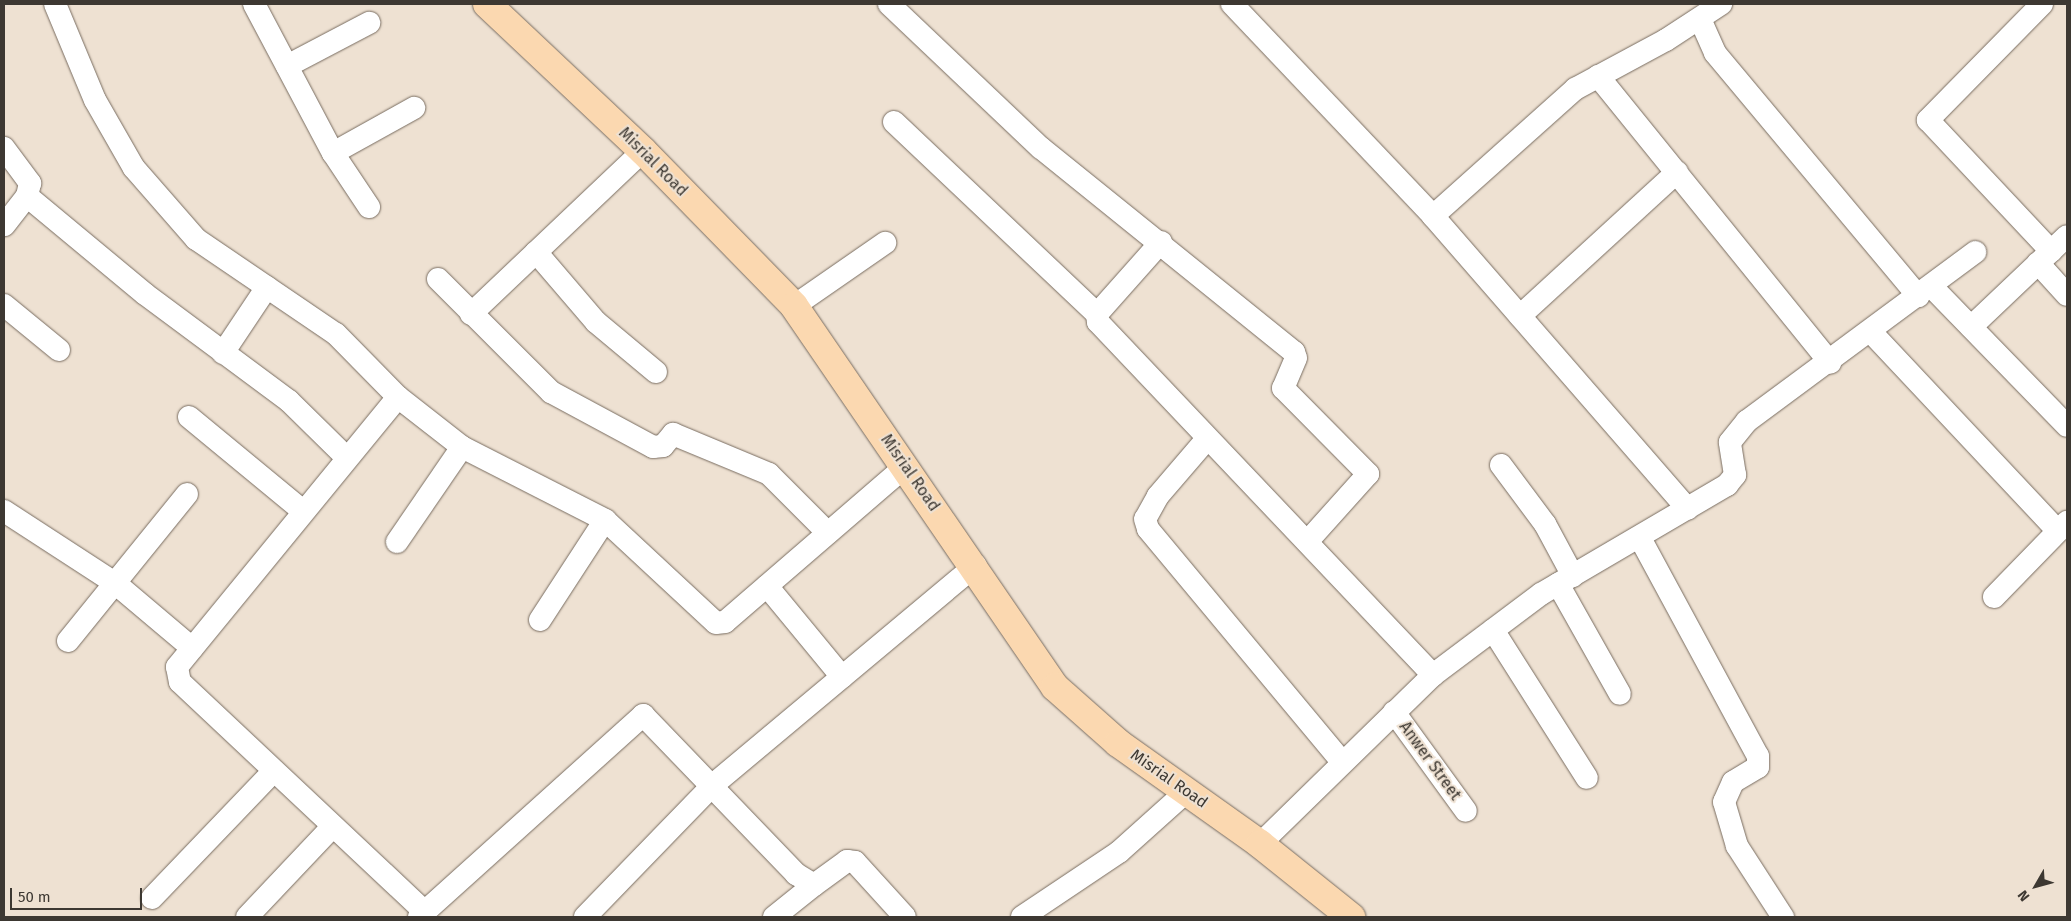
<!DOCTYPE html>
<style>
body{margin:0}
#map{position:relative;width:2071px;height:921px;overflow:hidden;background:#eee1d2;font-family:"Fira Sans",sans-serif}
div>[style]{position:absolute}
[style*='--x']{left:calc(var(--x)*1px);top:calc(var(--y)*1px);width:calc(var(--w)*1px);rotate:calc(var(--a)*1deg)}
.roads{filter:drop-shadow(0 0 1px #786c60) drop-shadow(0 0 1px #786c60)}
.minor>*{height:22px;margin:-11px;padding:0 11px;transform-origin:11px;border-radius:11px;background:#fff}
.major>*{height:28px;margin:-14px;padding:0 14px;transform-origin:14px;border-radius:14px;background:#fbd8b0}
span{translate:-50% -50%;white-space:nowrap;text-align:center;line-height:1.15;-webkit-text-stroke:4px #eee1d2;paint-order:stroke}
.street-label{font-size:16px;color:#3d3832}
.frame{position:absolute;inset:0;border:5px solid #3d3832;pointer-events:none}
.north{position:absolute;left:2011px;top:861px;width:50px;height:50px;-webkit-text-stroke:4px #eee1d2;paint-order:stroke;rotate:232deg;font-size:14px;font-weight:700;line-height:20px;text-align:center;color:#3d3832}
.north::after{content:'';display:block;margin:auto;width:18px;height:22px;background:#3d3832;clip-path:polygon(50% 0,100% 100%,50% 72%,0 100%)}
.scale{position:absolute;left:10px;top:888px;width:132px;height:22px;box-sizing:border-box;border:2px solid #3d3832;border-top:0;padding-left:6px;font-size:15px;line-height:18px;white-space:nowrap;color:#3d3832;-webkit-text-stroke:4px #eee1d2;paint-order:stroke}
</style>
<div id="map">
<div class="roads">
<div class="minor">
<div style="--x:55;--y:4;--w:104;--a:67.4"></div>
<div style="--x:95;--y:100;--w:78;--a:60.2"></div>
<div style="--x:134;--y:168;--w:94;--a:48.9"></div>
<div style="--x:196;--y:239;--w:169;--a:34.2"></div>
<div style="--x:336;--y:334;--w:88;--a:45.5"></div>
<div style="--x:398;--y:397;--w:81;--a:38"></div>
<div style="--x:462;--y:447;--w:161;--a:27"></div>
<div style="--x:605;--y:520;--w:151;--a:42.9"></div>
<div style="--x:716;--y:623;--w:9;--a:-6"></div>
<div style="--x:725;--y:622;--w:239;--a:-40.8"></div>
<div style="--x:254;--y:4;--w:169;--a:62.1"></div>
<div style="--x:333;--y:153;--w:65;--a:56.3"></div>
<div style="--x:889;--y:4;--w:209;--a:43.5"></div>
<div style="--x:1041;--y:148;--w:325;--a:38.9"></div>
<div style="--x:1294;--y:352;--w:6;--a:72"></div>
<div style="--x:1296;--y:358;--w:33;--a:113"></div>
<div style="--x:1283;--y:388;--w:121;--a:45.3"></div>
<div style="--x:1368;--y:474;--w:91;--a:131.9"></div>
<div style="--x:1232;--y:4;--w:292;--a:46.5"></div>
<div style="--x:1433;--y:216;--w:388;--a:49"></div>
<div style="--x:2042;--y:4;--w:163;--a:134.5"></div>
<div style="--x:1928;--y:120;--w:180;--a:46.8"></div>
<div style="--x:1700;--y:19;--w:37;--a:66"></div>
<div style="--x:1715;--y:53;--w:317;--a:50.1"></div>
<div style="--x:287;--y:66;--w:93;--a:-27.7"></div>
<div style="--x:1598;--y:76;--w:369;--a:51"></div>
<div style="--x:894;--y:122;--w:279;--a:43.4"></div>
<div style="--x:4;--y:148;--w:44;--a:53.4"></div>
<div style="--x:30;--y:183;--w:13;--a:103"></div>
<div style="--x:27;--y:196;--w:37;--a:128"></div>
<div style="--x:333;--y:153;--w:93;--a:-29.1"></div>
<div style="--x:27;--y:196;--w:153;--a:39.7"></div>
<div style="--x:145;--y:294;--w:179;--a:36.6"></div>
<div style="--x:289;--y:401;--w:81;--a:44.5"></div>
<div style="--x:1433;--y:216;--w:191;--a:-41.8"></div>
<div style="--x:1575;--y:89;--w:103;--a:-28.3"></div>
<div style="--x:1666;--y:40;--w:66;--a:-33.2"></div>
<div style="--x:1161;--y:242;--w:96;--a:131.6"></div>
<div style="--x:1097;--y:314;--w:8;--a:83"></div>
<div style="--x:1098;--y:322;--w:487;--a:46.5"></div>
<div style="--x:536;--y:252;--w:92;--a:49.4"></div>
<div style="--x:596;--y:322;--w:78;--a:39.8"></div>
<div style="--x:2038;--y:263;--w:43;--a:47.8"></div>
<div style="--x:438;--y:279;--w:160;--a:45"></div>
<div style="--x:551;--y:392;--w:116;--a:28.3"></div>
<div style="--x:653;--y:447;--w:10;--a:-6"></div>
<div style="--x:663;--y:446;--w:16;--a:-50"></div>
<div style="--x:673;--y:434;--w:104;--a:22.6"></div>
<div style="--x:769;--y:474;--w:83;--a:45"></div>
<div style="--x:1931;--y:286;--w:195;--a:45.8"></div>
<div style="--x:4;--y:305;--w:71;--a:39.3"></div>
<div style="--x:794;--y:306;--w:111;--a:-34.7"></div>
<div style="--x:471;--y:314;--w:237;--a:-43.5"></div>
<div style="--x:1520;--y:316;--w:213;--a:-42.5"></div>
<div style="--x:1971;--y:327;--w:132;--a:-43.5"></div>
<div style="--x:1871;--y:332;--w:273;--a:46.8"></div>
<div style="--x:223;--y:353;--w:79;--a:-56.3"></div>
<div style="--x:398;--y:397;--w:349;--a:129.3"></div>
<div style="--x:177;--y:667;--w:15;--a:79"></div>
<div style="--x:180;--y:682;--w:337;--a:43.2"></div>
<div style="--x:189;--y:417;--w:148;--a:39.5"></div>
<div style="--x:1206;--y:440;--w:74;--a:130.6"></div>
<div style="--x:1158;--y:496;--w:26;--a:119"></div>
<div style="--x:1145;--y:519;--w:10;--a:73"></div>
<div style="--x:1148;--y:529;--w:303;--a:50.2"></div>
<div style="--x:1501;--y:465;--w:74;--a:53.3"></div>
<div style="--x:1545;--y:524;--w:59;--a:61.7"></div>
<div style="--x:4;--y:511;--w:132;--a:33"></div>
<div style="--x:115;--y:583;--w:101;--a:40.2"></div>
<div style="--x:1640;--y:538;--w:248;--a:61.6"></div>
<div style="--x:1758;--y:756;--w:11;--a:90"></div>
<div style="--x:1758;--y:767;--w:29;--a:149"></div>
<div style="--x:1733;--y:782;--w:22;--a:114"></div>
<div style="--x:1724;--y:802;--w:46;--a:73.5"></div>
<div style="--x:1737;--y:846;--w:85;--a:57.1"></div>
<div style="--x:397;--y:542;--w:115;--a:-55.6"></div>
<div style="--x:1558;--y:584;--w:126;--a:60.6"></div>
<div style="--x:767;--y:586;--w:118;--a:50.5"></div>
<div style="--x:1994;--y:597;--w:105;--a:-45.8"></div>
<div style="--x:540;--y:620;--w:119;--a:-57"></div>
<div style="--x:1493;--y:630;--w:175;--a:57.6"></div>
<div style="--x:68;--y:641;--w:189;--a:-51"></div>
<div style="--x:1394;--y:712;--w:122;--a:54"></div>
<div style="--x:1260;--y:844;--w:242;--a:-44.3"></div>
<div style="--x:1433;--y:675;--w:135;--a:-36.9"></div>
<div style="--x:1541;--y:594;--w:216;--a:-30.4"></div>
<div style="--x:1727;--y:485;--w:13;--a:-51"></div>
<div style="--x:1735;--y:475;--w:33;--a:-99"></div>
<div style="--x:1730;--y:442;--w:27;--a:-51"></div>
<div style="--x:1747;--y:421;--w:284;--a:-36.5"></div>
<div style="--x:152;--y:898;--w:176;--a:-46.2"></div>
<div style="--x:247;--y:917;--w:125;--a:-46.6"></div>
<div style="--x:419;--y:917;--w:302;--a:-42"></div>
<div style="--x:643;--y:715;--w:221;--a:46.1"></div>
<div style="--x:796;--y:874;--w:21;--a:31"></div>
<div style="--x:814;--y:885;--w:41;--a:-36"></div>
<div style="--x:847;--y:861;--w:8;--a:7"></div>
<div style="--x:855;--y:862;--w:74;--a:47.7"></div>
<div style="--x:585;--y:917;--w:185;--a:-45.9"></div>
<div style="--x:714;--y:784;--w:341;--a:-39.9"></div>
<div style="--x:774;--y:917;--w:51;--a:-38.7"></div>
<div style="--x:1022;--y:917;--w:117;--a:-33.8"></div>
<div style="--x:1119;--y:852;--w:91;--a:-41.9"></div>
</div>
<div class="major">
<div style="--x:487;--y:4;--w:214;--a:43.3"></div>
<div style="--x:643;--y:151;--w:216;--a:45.7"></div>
<div style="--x:794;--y:306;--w:462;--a:55.6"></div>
<div style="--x:1055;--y:687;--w:84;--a:41.6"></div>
<div style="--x:1118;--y:743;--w:174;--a:35.4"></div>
<div style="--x:1260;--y:844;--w:117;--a:38.7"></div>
</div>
</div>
<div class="street-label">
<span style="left:653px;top:162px;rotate:45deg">Misrial Road</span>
<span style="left:910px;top:473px;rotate:55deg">Misrial Road</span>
<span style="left:1430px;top:761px;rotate:54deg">Anwer Street</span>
<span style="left:1169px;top:779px;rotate:35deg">Misrial Road</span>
</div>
<div class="frame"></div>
<div class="north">N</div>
<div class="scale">50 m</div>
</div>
